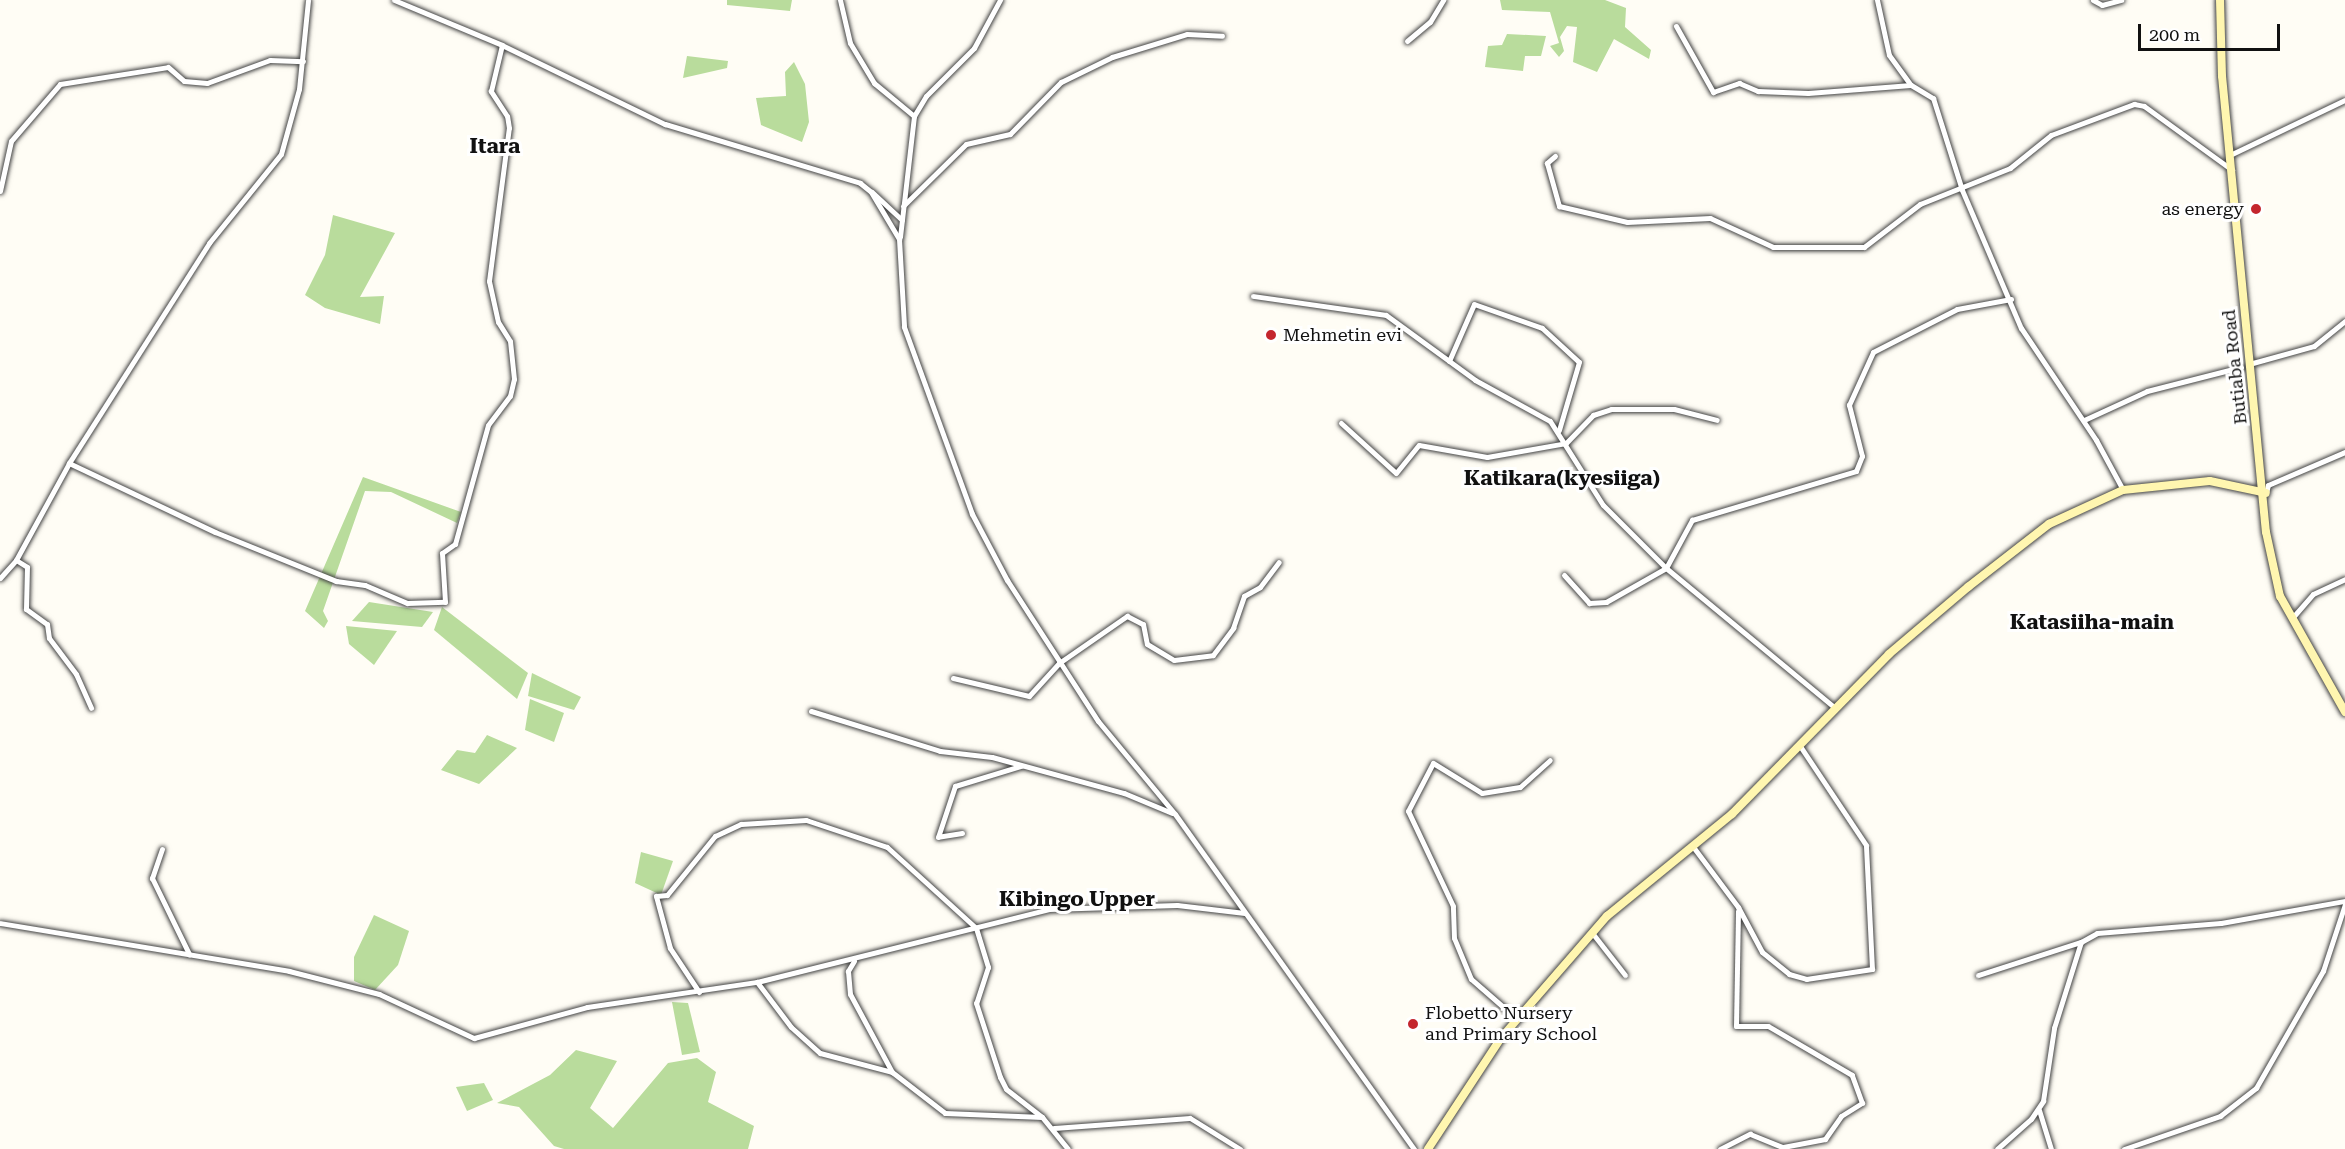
<!DOCTYPE html>
<style>
body{margin:0}
#map{position:relative;width:2345px;height:1149px;overflow:hidden;background:#fffdf5;font-family:"Roboto Serif",serif}
div>[style]{position:absolute}
[style*='--x']{left:calc(var(--x)*1px);top:calc(var(--y)*1px);width:calc(var(--w)*1px);rotate:calc(var(--a)*1deg)}
.forest>*{inset:0;background:#b9dc9c}
.roads{filter:drop-shadow(0 0 2px #444) drop-shadow(0 0 2px #444)}
.street>*{height:5px;margin:-2.5px;padding:0 2.5px;transform-origin:2.5px;border-radius:2.5px;background:#fff}
.secondary>*{height:8px;margin:-4px;padding:0 4px;transform-origin:4px;border-radius:4px;background:#fff6b0}
.dots>*{width:16px;height:16px;translate:-50% -50%;box-sizing:border-box;border:3px solid #fff;border-radius:50%}
span{translate:-50% -50%;white-space:nowrap;text-align:center;line-height:1.15;-webkit-text-stroke:6px #fff;paint-order:stroke}
.poi-label{font-size:18px;color:#111}
.right{translate:-100% -50%;text-align:right}
.left{translate:0 -50%;text-align:left}
.street-label{font-size:18px;color:#111}
.quarter-label{font-size:21px;color:#111;font-weight:700}
.scale{position:absolute;left:2138px;top:24px;width:142px;height:27px;box-sizing:border-box;border:3px solid #111;border-top:0;padding-left:8px;font-size:18px;line-height:21px;white-space:nowrap;color:#111;-webkit-text-stroke:4px #fff;paint-order:stroke}
</style>
<div id="map">
<div class="forest">
<div style="clip-path:polygon(727px 0,792px 0,790px 11px,727px 5px)"></div>
<div style="clip-path:polygon(1500px 0,1605px 0,1626px 8px,1625px 27px,1651px 50px,1649px 59px,1614px 39px,1597px 72px,1573px 62px,1577px 27px,1567px 26px,1560px 37px,1564px 51px,1559px 57px,1550px 46px,1559px 43px,1550px 12px,1502px 10px)"></div>
<div style="clip-path:polygon(1507px 34px,1546px 36px,1541px 56px,1525px 56px,1523px 71px,1485px 67px,1488px 46px,1502px 45px)"></div>
<div style="clip-path:polygon(687px 56px,728px 61px,727px 68px,683px 78px)"></div>
<div style="clip-path:polygon(794px 62px,805px 84px,809px 122px,802px 142px,761px 125px,756px 98px,786px 96px,785px 72px)"></div>
<div style="clip-path:polygon(333px 215px,395px 233px,360px 297px,384px 296px,380px 324px,325px 308px,305px 295px,325px 255px)"></div>
<div style="clip-path:polygon(363px 477px,461px 512px,457px 523px,391px 492px,365px 491px,323px 611px,328px 621px,324px 628px,305px 611px)"></div>
<div style="clip-path:polygon(369px 602px,433px 612px,422px 627px,352px 621px)"></div>
<div style="clip-path:polygon(442px 607px,528px 673px,517px 699px,434px 630px)"></div>
<div style="clip-path:polygon(346px 626px,397px 631px,374px 665px,349px 644px)"></div>
<div style="clip-path:polygon(532px 673px,581px 697px,574px 710px,528px 696px)"></div>
<div style="clip-path:polygon(530px 699px,564px 713px,554px 742px,525px 730px)"></div>
<div style="clip-path:polygon(487px 735px,517px 748px,479px 784px,441px 770px,457px 750px,475px 753px)"></div>
<div style="clip-path:polygon(641px 852px,673px 861px,661px 895px,635px 883px)"></div>
<div style="clip-path:polygon(374px 915px,409px 931px,398px 965px,375px 990px,354px 981px,354px 957px)"></div>
<div style="clip-path:polygon(672px 1002px,688px 1003px,700px 1052px,682px 1055px)"></div>
<div style="clip-path:polygon(576px 1050px,617px 1061px,590px 1108px,613px 1128px,668px 1063px,697px 1058px,716px 1072px,708px 1102px,754px 1126px,748px 1149px,564px 1149px,554px 1146px,519px 1107px,497px 1103px,550px 1075px)"></div>
<div style="clip-path:polygon(484px 1083px,493px 1100px,467px 1111px,456px 1087px)"></div>
</div>
<div class="roads">
<div class="street">
<div style="--x:394;--y:0;--w:117;--a:22.6"></div>
<div style="--x:502;--y:45;--w:181;--a:25.9"></div>
<div style="--x:665;--y:124;--w:204;--a:16.8"></div>
<div style="--x:860;--y:183;--w:14;--a:39"></div>
<div style="--x:871;--y:192;--w:55;--a:59.2"></div>
<div style="--x:899;--y:239;--w:88;--a:86.7"></div>
<div style="--x:904;--y:327;--w:199;--a:70"></div>
<div style="--x:972;--y:514;--w:75;--a:62.1"></div>
<div style="--x:1007;--y:580;--w:168;--a:57.2"></div>
<div style="--x:1098;--y:721;--w:121;--a:50.4"></div>
<div style="--x:1175;--y:814;--w:412;--a:54.5"></div>
<div style="--x:840;--y:0;--w:44;--a:76.9"></div>
<div style="--x:850;--y:43;--w:47;--a:59"></div>
<div style="--x:874;--y:83;--w:52;--a:39.5"></div>
<div style="--x:1877;--y:0;--w:56;--a:77.7"></div>
<div style="--x:1889;--y:55;--w:37;--a:54"></div>
<div style="--x:1911;--y:85;--w:26;--a:31"></div>
<div style="--x:1933;--y:98;--w:96;--a:72.5"></div>
<div style="--x:1962;--y:190;--w:150;--a:66.9"></div>
<div style="--x:2021;--y:328;--w:135;--a:56.2"></div>
<div style="--x:2096;--y:440;--w:57;--a:61.6"></div>
<div style="--x:2093;--y:0;--w:10;--a:29"></div>
<div style="--x:2102;--y:5;--w:20;--a:-15"></div>
<div style="--x:1676;--y:26;--w:76;--a:60.7"></div>
<div style="--x:1713;--y:92;--w:28;--a:-19"></div>
<div style="--x:1739;--y:83;--w:21;--a:23"></div>
<div style="--x:1758;--y:91;--w:50;--a:2.3"></div>
<div style="--x:1808;--y:93;--w:103;--a:-4.4"></div>
<div style="--x:1407;--y:41;--w:30;--a:-40"></div>
<div style="--x:1430;--y:22;--w:26;--a:-59"></div>
<div style="--x:2230;--y:155;--w:127;--a:-25.6"></div>
<div style="--x:1555;--y:156;--w:11;--a:139"></div>
<div style="--x:1547;--y:163;--w:45;--a:74.4"></div>
<div style="--x:1559;--y:206;--w:70;--a:13.2"></div>
<div style="--x:1627;--y:222;--w:83;--a:-2.8"></div>
<div style="--x:1710;--y:218;--w:69;--a:24.7"></div>
<div style="--x:1773;--y:247;--w:91;--a:0"></div>
<div style="--x:1864;--y:247;--w:71;--a:-37.5"></div>
<div style="--x:1920;--y:204;--w:97;--a:-21.8"></div>
<div style="--x:2010;--y:168;--w:53;--a:-38.8"></div>
<div style="--x:2051;--y:135;--w:89;--a:-20.5"></div>
<div style="--x:2134;--y:104;--w:10;--a:11"></div>
<div style="--x:2144;--y:106;--w:109;--a:36"></div>
<div style="--x:0;--y:191;--w:51;--a:-77.6"></div>
<div style="--x:11;--y:141;--w:75;--a:-49.3"></div>
<div style="--x:60;--y:84;--w:109;--a:-8.9"></div>
<div style="--x:168;--y:67;--w:21;--a:41"></div>
<div style="--x:184;--y:81;--w:23;--a:5"></div>
<div style="--x:207;--y:83;--w:67;--a:-20.1"></div>
<div style="--x:270;--y:60;--w:33;--a:2"></div>
<div style="--x:872;--y:192;--w:41;--a:43"></div>
<div style="--x:903;--y:206;--w:88;--a:-44.5"></div>
<div style="--x:966;--y:144;--w:45;--a:-12.8"></div>
<div style="--x:1010;--y:134;--w:73;--a:-45.6"></div>
<div style="--x:1061;--y:82;--w:57;--a:-26.1"></div>
<div style="--x:1112;--y:57;--w:78;--a:-17"></div>
<div style="--x:1187;--y:34;--w:35;--a:3"></div>
<div style="--x:900;--y:237;--w:122;--a:-83.4"></div>
<div style="--x:914;--y:116;--w:23;--a:-59"></div>
<div style="--x:926;--y:96;--w:68;--a:-45"></div>
<div style="--x:974;--y:48;--w:55;--a:-61.6"></div>
<div style="--x:1253;--y:296;--w:134;--a:8.1"></div>
<div style="--x:1386;--y:315;--w:110;--a:36.1"></div>
<div style="--x:1475;--y:380;--w:85;--a:28.7"></div>
<div style="--x:1550;--y:421;--w:99;--a:57.8"></div>
<div style="--x:1603;--y:505;--w:89;--a:45"></div>
<div style="--x:1666;--y:568;--w:219;--a:39.6"></div>
<div style="--x:1449;--y:361;--w:62;--a:-66.3"></div>
<div style="--x:1474;--y:304;--w:72;--a:19.4"></div>
<div style="--x:1542;--y:328;--w:50;--a:42.6"></div>
<div style="--x:1579;--y:362;--w:71;--a:106.4"></div>
<div style="--x:2249;--y:364;--w:67;--a:-15.5"></div>
<div style="--x:2314;--y:346;--w:40;--a:-39"></div>
<div style="--x:2084;--y:420;--w:69;--a:-24.7"></div>
<div style="--x:2147;--y:391;--w:97;--a:-14.3"></div>
<div style="--x:1341;--y:423;--w:74;--a:42.3"></div>
<div style="--x:1396;--y:473;--w:36;--a:-51"></div>
<div style="--x:1419;--y:445;--w:69;--a:10"></div>
<div style="--x:1487;--y:457;--w:80;--a:-10"></div>
<div style="--x:1566;--y:443;--w:39;--a:-46"></div>
<div style="--x:1593;--y:415;--w:19;--a:-18"></div>
<div style="--x:1611;--y:409;--w:63;--a:0"></div>
<div style="--x:1674;--y:409;--w:44;--a:14.3"></div>
<div style="--x:69;--y:463;--w:161;--a:25.3"></div>
<div style="--x:215;--y:532;--w:131;--a:22"></div>
<div style="--x:336;--y:581;--w:29;--a:8"></div>
<div style="--x:365;--y:585;--w:46;--a:23.2"></div>
<div style="--x:407;--y:603;--w:38;--a:-2"></div>
<div style="--x:445;--y:602;--w:49;--a:-93.5"></div>
<div style="--x:442;--y:553;--w:16;--a:-35"></div>
<div style="--x:455;--y:544;--w:123;--a:-74.5"></div>
<div style="--x:488;--y:425;--w:36;--a:-53"></div>
<div style="--x:510;--y:396;--w:17;--a:-77"></div>
<div style="--x:514;--y:379;--w:38;--a:-96"></div>
<div style="--x:510;--y:341;--w:22;--a:-122"></div>
<div style="--x:498;--y:322;--w:42;--a:-102.4"></div>
<div style="--x:489;--y:281;--w:154;--a:-82.6"></div>
<div style="--x:509;--y:128;--w:12;--a:-99"></div>
<div style="--x:507;--y:116;--w:30;--a:-123"></div>
<div style="--x:491;--y:91;--w:47;--a:-76.6"></div>
<div style="--x:2266;--y:493;--w:8;--a:-76"></div>
<div style="--x:2268;--y:485;--w:84;--a:-23.2"></div>
<div style="--x:16;--y:560;--w:13;--a:32"></div>
<div style="--x:27;--y:567;--w:42;--a:91.4"></div>
<div style="--x:26;--y:609;--w:26;--a:36"></div>
<div style="--x:47;--y:624;--w:14;--a:82"></div>
<div style="--x:49;--y:638;--w:45;--a:53.1"></div>
<div style="--x:76;--y:674;--w:37;--a:66"></div>
<div style="--x:1564;--y:575;--w:38;--a:48"></div>
<div style="--x:1589;--y:603;--w:17;--a:-3"></div>
<div style="--x:1606;--y:602;--w:69;--a:-29.5"></div>
<div style="--x:1666;--y:568;--w:55;--a:-61.6"></div>
<div style="--x:1692;--y:520;--w:171;--a:-16.6"></div>
<div style="--x:1856;--y:471;--w:16;--a:-68"></div>
<div style="--x:1862;--y:456;--w:53;--a:-104.3"></div>
<div style="--x:1849;--y:405;--w:58;--a:-65.6"></div>
<div style="--x:1873;--y:352;--w:94;--a:-27.1"></div>
<div style="--x:1957;--y:309;--w:55;--a:-10.5"></div>
<div style="--x:0;--y:578;--w:24;--a:-48"></div>
<div style="--x:16;--y:560;--w:111;--a:-61.3"></div>
<div style="--x:69;--y:463;--w:261;--a:-57.5"></div>
<div style="--x:209;--y:243;--w:114;--a:-51"></div>
<div style="--x:281;--y:154;--w:67;--a:-74.5"></div>
<div style="--x:299;--y:89;--w:89;--a:-84.2"></div>
<div style="--x:2293;--y:617;--w:30;--a:-49"></div>
<div style="--x:2313;--y:594;--w:35;--a:-25"></div>
<div style="--x:953;--y:678;--w:78;--a:13.3"></div>
<div style="--x:1029;--y:696;--w:45;--a:-47.7"></div>
<div style="--x:1059;--y:663;--w:83;--a:-34.7"></div>
<div style="--x:1127;--y:616;--w:18;--a:27"></div>
<div style="--x:1143;--y:624;--w:20;--a:79"></div>
<div style="--x:1147;--y:644;--w:31;--a:31"></div>
<div style="--x:1174;--y:660;--w:39;--a:-7"></div>
<div style="--x:1213;--y:655;--w:34;--a:-53"></div>
<div style="--x:1233;--y:628;--w:34;--a:-71"></div>
<div style="--x:1244;--y:596;--w:18;--a:-29"></div>
<div style="--x:1260;--y:587;--w:31;--a:-53"></div>
<div style="--x:811;--y:711;--w:135;--a:17.2"></div>
<div style="--x:940;--y:751;--w:52;--a:6.6"></div>
<div style="--x:992;--y:757;--w:137;--a:15.3"></div>
<div style="--x:1124;--y:793;--w:52;--a:22.6"></div>
<div style="--x:962;--y:833;--w:24;--a:171"></div>
<div style="--x:938;--y:837;--w:54;--a:-71.6"></div>
<div style="--x:955;--y:786;--w:69;--a:-16.9"></div>
<div style="--x:1694;--y:848;--w:74;--a:53.3"></div>
<div style="--x:1738;--y:907;--w:51;--a:61.9"></div>
<div style="--x:1762;--y:952;--w:35;--a:39"></div>
<div style="--x:1789;--y:974;--w:18;--a:16"></div>
<div style="--x:1806;--y:979;--w:67;--a:-8.6"></div>
<div style="--x:1872;--y:969;--w:124;--a:-92.8"></div>
<div style="--x:1866;--y:845;--w:119;--a:-123.7"></div>
<div style="--x:162;--y:849;--w:31;--a:109"></div>
<div style="--x:152;--y:878;--w:85;--a:64"></div>
<div style="--x:0;--y:923;--w:293;--a:9.4"></div>
<div style="--x:289;--y:971;--w:93;--a:14.3"></div>
<div style="--x:379;--y:994;--w:105;--a:24.9"></div>
<div style="--x:474;--y:1038;--w:117;--a:-15.3"></div>
<div style="--x:587;--y:1007;--w:172;--a:-8.4"></div>
<div style="--x:757;--y:982;--w:301;--a:-14"></div>
<div style="--x:1049;--y:909;--w:128;--a:-1.8"></div>
<div style="--x:1177;--y:905;--w:68;--a:6.7"></div>
<div style="--x:1593;--y:934;--w:52;--a:52"></div>
<div style="--x:854;--y:961;--w:12;--a:121"></div>
<div style="--x:848;--y:971;--w:23;--a:85"></div>
<div style="--x:850;--y:994;--w:89;--a:61.7"></div>
<div style="--x:1978;--y:975;--w:108;--a:-17.8"></div>
<div style="--x:757;--y:982;--w:56;--a:52.9"></div>
<div style="--x:791;--y:1027;--w:39;--a:42"></div>
<div style="--x:820;--y:1053;--w:74;--a:14.8"></div>
<div style="--x:892;--y:1072;--w:67;--a:37.7"></div>
<div style="--x:945;--y:1113;--w:97;--a:2.4"></div>
<div style="--x:1042;--y:1117;--w:41;--a:50.9"></div>
<div style="--x:699;--y:992;--w:53;--a:-123.4"></div>
<div style="--x:670;--y:948;--w:54;--a:-105.1"></div>
<div style="--x:656;--y:896;--w:11;--a:-5"></div>
<div style="--x:667;--y:895;--w:76;--a:-50.9"></div>
<div style="--x:715;--y:836;--w:29;--a:-25"></div>
<div style="--x:741;--y:824;--w:65;--a:-3.5"></div>
<div style="--x:806;--y:820;--w:85;--a:18.4"></div>
<div style="--x:887;--y:847;--w:120;--a:42.3"></div>
<div style="--x:976;--y:928;--w:41;--a:72.9"></div>
<div style="--x:988;--y:967;--w:38;--a:108"></div>
<div style="--x:976;--y:1003;--w:78;--a:72"></div>
<div style="--x:1000;--y:1077;--w:13;--a:63"></div>
<div style="--x:1006;--y:1089;--w:46;--a:37.9"></div>
<div style="--x:1517;--y:1019;--w:61;--a:-139"></div>
<div style="--x:1471;--y:979;--w:44;--a:-112.5"></div>
<div style="--x:1454;--y:938;--w:32;--a:-92"></div>
<div style="--x:1453;--y:906;--w:105;--a:-115.3"></div>
<div style="--x:1408;--y:811;--w:54;--a:-62.5"></div>
<div style="--x:1433;--y:763;--w:57;--a:31.5"></div>
<div style="--x:1482;--y:793;--w:38;--a:-9"></div>
<div style="--x:1520;--y:787;--w:40;--a:-42"></div>
<div style="--x:2039;--y:1110;--w:41;--a:72.9"></div>
<div style="--x:1054;--y:1128;--w:136;--a:-4.2"></div>
<div style="--x:1190;--y:1118;--w:59;--a:31.8"></div>
<div style="--x:1720;--y:1149;--w:34;--a:-27"></div>
<div style="--x:1750;--y:1134;--w:35;--a:22"></div>
<div style="--x:1783;--y:1147;--w:43;--a:-10.8"></div>
<div style="--x:1825;--y:1139;--w:28;--a:-55"></div>
<div style="--x:1841;--y:1116;--w:25;--a:-32"></div>
<div style="--x:1862;--y:1103;--w:30;--a:-110"></div>
<div style="--x:1852;--y:1075;--w:97;--a:-149.7"></div>
<div style="--x:1768;--y:1026;--w:32;--a:180"></div>
<div style="--x:1736;--y:1026;--w:115;--a:-89"></div>
<div style="--x:1997;--y:1149;--w:45;--a:-41.4"></div>
<div style="--x:2031;--y:1119;--w:22;--a:-56"></div>
<div style="--x:2043;--y:1101;--w:74;--a:-81.4"></div>
<div style="--x:2054;--y:1028;--w:90;--a:-72.6"></div>
<div style="--x:2081;--y:942;--w:18;--a:-29"></div>
<div style="--x:2097;--y:933;--w:124;--a:-4.6"></div>
<div style="--x:2221;--y:923;--w:126;--a:-10.1"></div>
<div style="--x:2124;--y:1149;--w:102;--a:-19"></div>
<div style="--x:2220;--y:1116;--w:46;--a:-37.9"></div>
<div style="--x:2256;--y:1088;--w:135;--a:-60.2"></div>
<div style="--x:2323;--y:971;--w:71;--a:-71.8"></div>
</div>
<div class="secondary">
<div style="--x:2220;--y:0;--w:76;--a:88.5"></div>
<div style="--x:2222;--y:76;--w:458;--a:84.5"></div>
<div style="--x:2266;--y:532;--w:66;--a:77.7"></div>
<div style="--x:2280;--y:596;--w:133;--a:60.7"></div>
<div style="--x:1428;--y:1149;--w:133;--a:-56.7"></div>
<div style="--x:1501;--y:1038;--w:162;--a:-49"></div>
<div style="--x:1607;--y:916;--w:161;--a:-39.2"></div>
<div style="--x:1732;--y:814;--w:224;--a:-45.5"></div>
<div style="--x:1889;--y:654;--w:104;--a:-40.3"></div>
<div style="--x:1968;--y:587;--w:103;--a:-37.9"></div>
<div style="--x:2049;--y:524;--w:81;--a:-24.7"></div>
<div style="--x:2123;--y:490;--w:87;--a:-5.9"></div>
<div style="--x:2210;--y:481;--w:57;--a:12.1"></div>
</div>
</div>
<div class="dots">
<div style="left:2256px;top:209px;background:#c4262e"></div>
<div style="left:1271px;top:335px;background:#c4262e"></div>
<div style="left:1413px;top:1024px;background:#c4262e"></div>
</div>
<div class="poi-label">
<span class="right" style="left:2244px;top:209px">as energy</span>
<span class="left" style="left:1283px;top:335px">Mehmetin evi</span>
<span class="left" style="left:1425px;top:1024px">Flobetto Nursery<br>and Primary School</span>
</div>
<div class="street-label">
<span style="left:2235px;top:367px;rotate:-96deg">Butiaba Road</span>
</div>
<div class="quarter-label">
<span style="left:495px;top:146px">Itara</span>
<span style="left:1562px;top:478px">Katikara(kyesiiga)</span>
<span style="left:2092px;top:622px">Katasiiha-main</span>
<span style="left:1077px;top:899px">Kibingo Upper</span>
</div>
<div class="scale">200 m</div>
</div>
